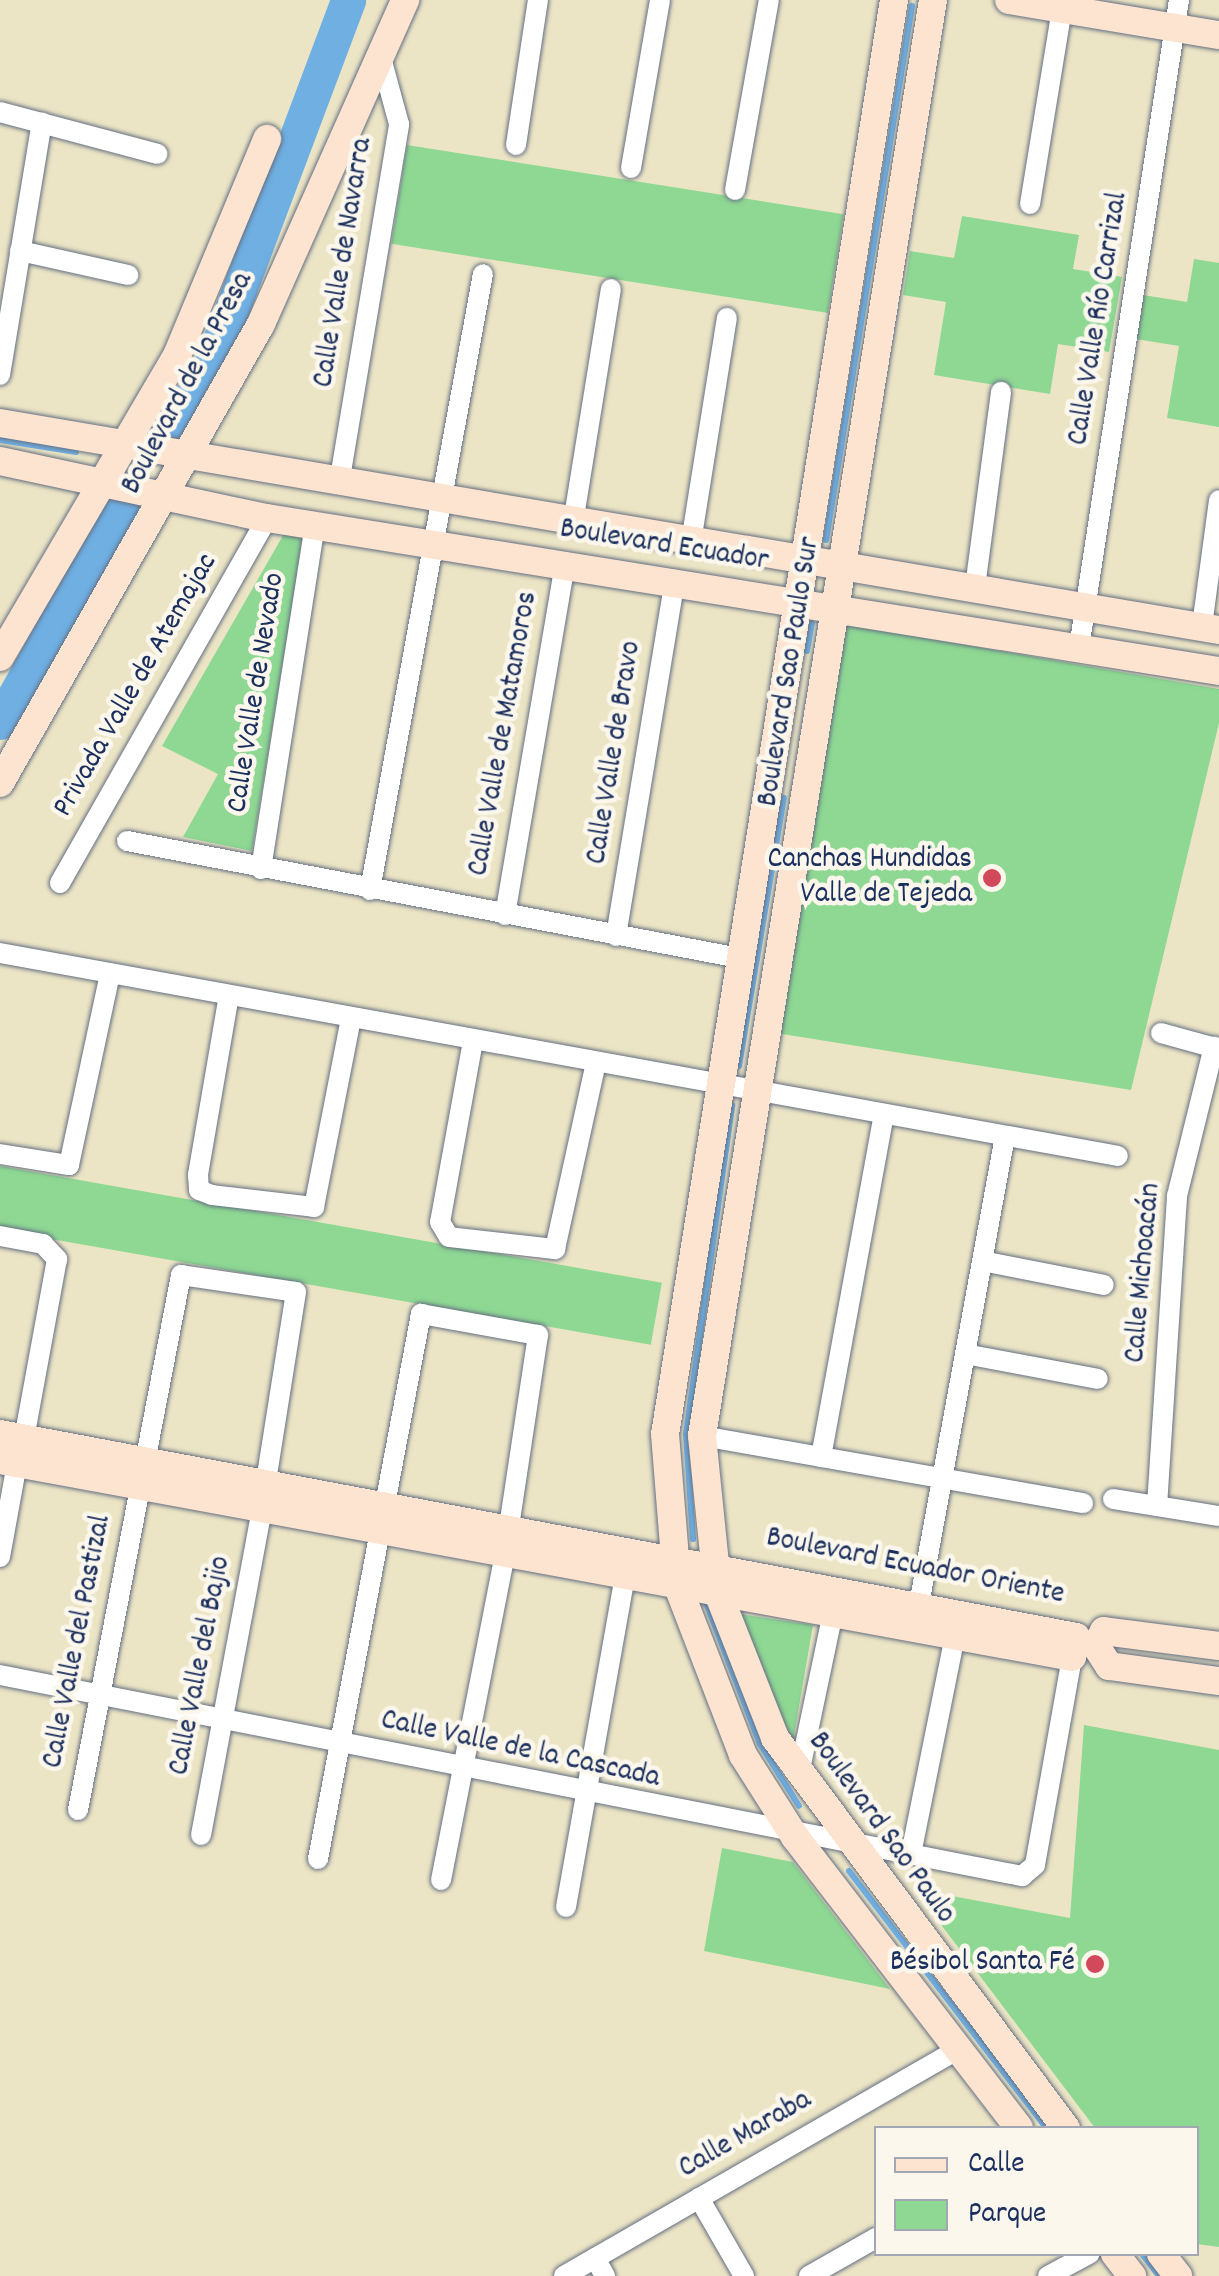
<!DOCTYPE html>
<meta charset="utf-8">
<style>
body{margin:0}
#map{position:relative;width:1219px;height:2276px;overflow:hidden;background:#ece5c5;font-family:Dekko,sans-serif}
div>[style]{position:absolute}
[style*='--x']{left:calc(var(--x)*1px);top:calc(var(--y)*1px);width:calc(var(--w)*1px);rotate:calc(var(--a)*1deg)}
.green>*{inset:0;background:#8ed893;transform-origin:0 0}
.stream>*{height:6px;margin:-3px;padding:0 3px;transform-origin:3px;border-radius:3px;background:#6fafe2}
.river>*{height:35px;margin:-17.5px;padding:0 17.5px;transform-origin:17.5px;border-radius:17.5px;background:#6fafe2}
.roads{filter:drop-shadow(0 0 2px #646f82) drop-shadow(0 0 2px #646f82)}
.street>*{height:20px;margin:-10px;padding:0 10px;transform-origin:10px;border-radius:10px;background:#fff}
.secondary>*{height:28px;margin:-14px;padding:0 14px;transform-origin:14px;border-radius:14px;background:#fde4d1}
.dots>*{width:28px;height:28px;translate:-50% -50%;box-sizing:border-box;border:5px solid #fbf7ec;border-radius:50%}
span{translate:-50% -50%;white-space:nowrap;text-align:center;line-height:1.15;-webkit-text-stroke:9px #fbf7ec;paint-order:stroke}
.street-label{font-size:30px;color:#1b2f5e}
.poi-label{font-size:30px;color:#1b2f5e}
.right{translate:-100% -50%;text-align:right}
.legend{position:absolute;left:874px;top:2126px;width:325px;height:130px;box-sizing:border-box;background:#fbf7ec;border:2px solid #a1a7b3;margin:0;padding:12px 18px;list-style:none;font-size:30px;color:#1b2f5e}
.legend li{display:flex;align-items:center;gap:20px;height:50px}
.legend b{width:50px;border:2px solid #a1a7b3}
</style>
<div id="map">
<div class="green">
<div style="left:407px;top:145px;width:442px;height:100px;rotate:9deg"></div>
<div style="clip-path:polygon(962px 216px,1079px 235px,1073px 269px,1122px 277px,1109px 352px,1058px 344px,1050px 394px,934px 375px,946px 302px,903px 295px,910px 251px,954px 258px)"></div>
<div style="clip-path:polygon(1194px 259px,1219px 263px,1219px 427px,1167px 418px,1179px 346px,1136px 339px,1143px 295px,1187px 302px)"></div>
<div style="clip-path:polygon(285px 532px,304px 534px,252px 851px,183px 837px,218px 774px,162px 746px)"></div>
<div style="clip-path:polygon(845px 624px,1219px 689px,1219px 723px,1131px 1090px,776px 1033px)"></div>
<div style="left:0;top:1166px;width:672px;height:63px;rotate:10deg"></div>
<div style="clip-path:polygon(739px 1614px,813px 1625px,793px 1741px,760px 1672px)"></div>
<div style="clip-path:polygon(1084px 1725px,1219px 1750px,1219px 2247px,1197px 2244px,1196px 2128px,1095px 2128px,914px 1889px,1070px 1918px)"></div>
<div style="clip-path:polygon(722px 1848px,793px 1862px,890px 1989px,704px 1951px)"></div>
</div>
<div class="stream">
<div style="--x:0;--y:440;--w:77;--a:9"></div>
<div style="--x:107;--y:511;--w:16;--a:79"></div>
<div style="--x:826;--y:540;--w:541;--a:-80.85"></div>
<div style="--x:807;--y:651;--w:28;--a:-80"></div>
<div style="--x:739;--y:1066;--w:272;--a:-80.5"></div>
<div style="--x:693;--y:1539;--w:105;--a:-93.8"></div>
<div style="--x:686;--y:1434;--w:332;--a:-82"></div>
<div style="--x:705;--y:1600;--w:154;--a:69.1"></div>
<div style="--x:760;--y:1744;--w:73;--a:57.8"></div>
<div style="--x:849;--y:1871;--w:324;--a:52.5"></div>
<div style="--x:1142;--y:2254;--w:28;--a:52"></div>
</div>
<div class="river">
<div style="--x:167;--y:435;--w:83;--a:-57.8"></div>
<div style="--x:211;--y:365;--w:390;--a:-69.4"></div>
<div style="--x:0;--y:722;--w:253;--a:-60.7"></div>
</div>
<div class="roads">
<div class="street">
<div style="--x:0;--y:112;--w:163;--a:14.9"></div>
<div style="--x:516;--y:145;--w:147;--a:-81.4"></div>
<div style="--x:631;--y:168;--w:170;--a:-80.2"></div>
<div style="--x:735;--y:190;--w:193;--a:-79.9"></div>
<div style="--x:1030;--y:204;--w:199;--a:-80.7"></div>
<div style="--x:20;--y:251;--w:111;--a:12.5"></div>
<div style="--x:0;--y:375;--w:256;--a:-80.6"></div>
<div style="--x:339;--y:484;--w:365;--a:-80.5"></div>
<div style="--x:399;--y:124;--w:73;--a:-105.2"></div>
<div style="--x:573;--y:523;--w:237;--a:-80.8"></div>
<div style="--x:691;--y:542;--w:227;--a:-80.9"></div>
<div style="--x:975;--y:587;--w:197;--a:-82.4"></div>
<div style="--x:1202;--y:626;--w:127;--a:-82.3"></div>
<div style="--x:1079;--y:648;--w:656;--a:-81.23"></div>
<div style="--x:127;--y:841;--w:623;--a:10.82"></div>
<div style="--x:261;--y:869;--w:347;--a:-81.1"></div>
<div style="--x:60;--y:883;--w:420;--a:-60.4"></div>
<div style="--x:370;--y:890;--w:626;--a:-79.61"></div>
<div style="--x:505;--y:915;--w:356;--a:-80.3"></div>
<div style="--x:616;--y:936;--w:361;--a:-80.6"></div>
<div style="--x:0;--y:953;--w:1136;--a:10.29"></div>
<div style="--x:229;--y:995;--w:183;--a:99.8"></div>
<div style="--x:198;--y:1175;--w:15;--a:86"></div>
<div style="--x:199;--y:1190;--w:14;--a:21"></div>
<div style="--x:212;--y:1195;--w:103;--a:6.7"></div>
<div style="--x:314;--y:1207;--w:193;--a:-78.9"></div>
<div style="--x:1161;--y:1033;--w:60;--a:15.4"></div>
<div style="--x:473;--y:1041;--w:184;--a:100.3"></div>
<div style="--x:440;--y:1222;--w:17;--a:59"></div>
<div style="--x:449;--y:1237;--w:107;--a:6.5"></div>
<div style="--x:555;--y:1249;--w:190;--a:-77.6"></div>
<div style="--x:0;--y:1154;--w:70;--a:9.1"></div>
<div style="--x:69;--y:1165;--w:196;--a:-77.9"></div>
<div style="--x:0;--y:1236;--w:44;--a:10.5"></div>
<div style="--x:43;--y:1244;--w:21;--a:47"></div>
<div style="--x:57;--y:1259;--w:182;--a:100.4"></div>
<div style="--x:982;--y:1261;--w:124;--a:11.1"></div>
<div style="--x:965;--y:1354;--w:135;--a:10.6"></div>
<div style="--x:702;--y:1436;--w:387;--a:10"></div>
<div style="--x:821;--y:1457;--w:348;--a:-79.6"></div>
<div style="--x:1113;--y:1499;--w:107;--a:9.1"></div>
<div style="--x:1157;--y:1506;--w:311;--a:-86.3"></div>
<div style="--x:1177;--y:1196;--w:154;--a:-76.1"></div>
<div style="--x:0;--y:1557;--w:96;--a:-79.7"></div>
<div style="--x:916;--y:1621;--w:493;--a:-79.6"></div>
<div style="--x:0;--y:1675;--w:1042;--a:11.13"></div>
<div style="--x:1022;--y:1876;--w:17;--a:-40"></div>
<div style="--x:1035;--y:1865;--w:211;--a:-79.9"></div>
<div style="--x:799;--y:1774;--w:165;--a:-78.1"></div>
<div style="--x:78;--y:1810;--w:545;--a:-79.1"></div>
<div style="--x:181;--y:1275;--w:116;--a:8.4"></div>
<div style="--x:296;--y:1292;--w:192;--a:99"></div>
<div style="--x:201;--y:1835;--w:333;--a:-79.4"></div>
<div style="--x:911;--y:1854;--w:223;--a:-78.6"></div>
<div style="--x:318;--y:1859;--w:555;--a:-79.3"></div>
<div style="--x:421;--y:1314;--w:119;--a:10.2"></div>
<div style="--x:538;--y:1335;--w:193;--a:98.6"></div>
<div style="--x:441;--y:1880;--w:333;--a:-78.9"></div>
<div style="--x:566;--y:1907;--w:337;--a:-79.9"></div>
<div style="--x:699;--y:2198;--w:90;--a:60"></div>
<div style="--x:595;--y:2258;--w:21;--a:61"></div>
<div style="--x:564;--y:2276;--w:455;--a:-29.9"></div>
<div style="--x:809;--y:2276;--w:77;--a:-29.6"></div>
<div style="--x:1048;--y:2276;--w:47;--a:-28.2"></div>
</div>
<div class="secondary">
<div style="--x:894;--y:0;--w:1452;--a:99.07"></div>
<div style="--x:665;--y:1434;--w:150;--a:85.4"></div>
<div style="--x:677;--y:1584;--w:183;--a:68.9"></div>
<div style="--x:743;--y:1755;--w:97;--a:57.6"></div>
<div style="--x:795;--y:1837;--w:367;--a:52.4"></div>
<div style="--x:933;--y:0;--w:1454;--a:99.14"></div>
<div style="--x:702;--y:1436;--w:158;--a:84.2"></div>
<div style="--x:718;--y:1593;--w:156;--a:68.5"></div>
<div style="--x:775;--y:1738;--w:487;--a:53.3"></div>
<div style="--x:1009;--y:0;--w:213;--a:9.5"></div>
<div style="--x:0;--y:423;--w:1236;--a:9.64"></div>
<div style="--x:0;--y:461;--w:273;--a:12.1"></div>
<div style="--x:267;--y:518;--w:964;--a:9.13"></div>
<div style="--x:0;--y:657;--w:352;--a:-59.6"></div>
<div style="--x:178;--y:353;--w:232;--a:-67.4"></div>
<div style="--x:0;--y:783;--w:528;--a:-60.38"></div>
<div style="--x:261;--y:324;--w:355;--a:-66"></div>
<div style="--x:0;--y:1434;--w:1095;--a:10.68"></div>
<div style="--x:1076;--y:1637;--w:20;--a:101"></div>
<div style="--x:1072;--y:1657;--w:1090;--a:-169.59"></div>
<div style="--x:1219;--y:1646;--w:116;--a:-172.6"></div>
<div style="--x:1104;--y:1631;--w:17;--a:118"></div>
<div style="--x:1096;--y:1646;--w:24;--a:57"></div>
<div style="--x:1109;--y:1666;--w:111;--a:7.8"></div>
<div style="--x:1115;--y:2254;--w:28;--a:52"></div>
<div style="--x:1161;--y:2254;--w:28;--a:52"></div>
</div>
</div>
<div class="dots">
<div style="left:992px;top:878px;background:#d1495b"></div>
<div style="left:1095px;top:1964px;background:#d1495b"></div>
</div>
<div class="street-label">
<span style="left:345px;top:263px;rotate:-81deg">Calle Valle de Navarra</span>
<span style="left:1100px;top:319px;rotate:-81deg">Calle Valle Río Carrizal</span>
<span style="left:189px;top:384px;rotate:-62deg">Boulevard de la Presa</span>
<span style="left:664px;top:547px;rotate:9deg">Boulevard Ecuador</span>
<span style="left:791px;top:672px;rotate:-81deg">Boulevard Sao Paulo Sur</span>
<span style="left:137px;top:686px;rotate:-60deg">Privada Valle de Atemajac</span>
<span style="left:258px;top:693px;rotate:-81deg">Calle Valle de Nevado</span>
<span style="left:505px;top:734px;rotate:-80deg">Calle Valle de Matamoros</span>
<span style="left:616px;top:753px;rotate:-81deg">Calle Valle de Bravo</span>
<span style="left:1145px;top:1273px;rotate:-85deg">Calle Michoacán</span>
<span style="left:915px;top:1568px;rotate:11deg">Boulevard Ecuador Oriente</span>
<span style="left:79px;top:1642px;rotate:-79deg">Calle Valle del Pastizal</span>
<span style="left:202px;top:1666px;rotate:-79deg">Calle Valle del Bajio</span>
<span style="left:520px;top:1751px;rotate:12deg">Calle Valle de la Cascada</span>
<span style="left:880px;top:1829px;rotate:54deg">Boulevard Sao Paulo</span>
<span style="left:746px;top:2136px;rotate:-30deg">Calle Maraba</span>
</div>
<div class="poi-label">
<span class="right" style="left:972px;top:878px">Canchas Hundidas<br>Valle de Tejeda</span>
<span class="right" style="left:1075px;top:1964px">Bésibol Santa Fé</span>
</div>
<ul class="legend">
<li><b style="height:12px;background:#fde4d1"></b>Calle</li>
<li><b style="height:28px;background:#8ed893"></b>Parque</li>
</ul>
</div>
